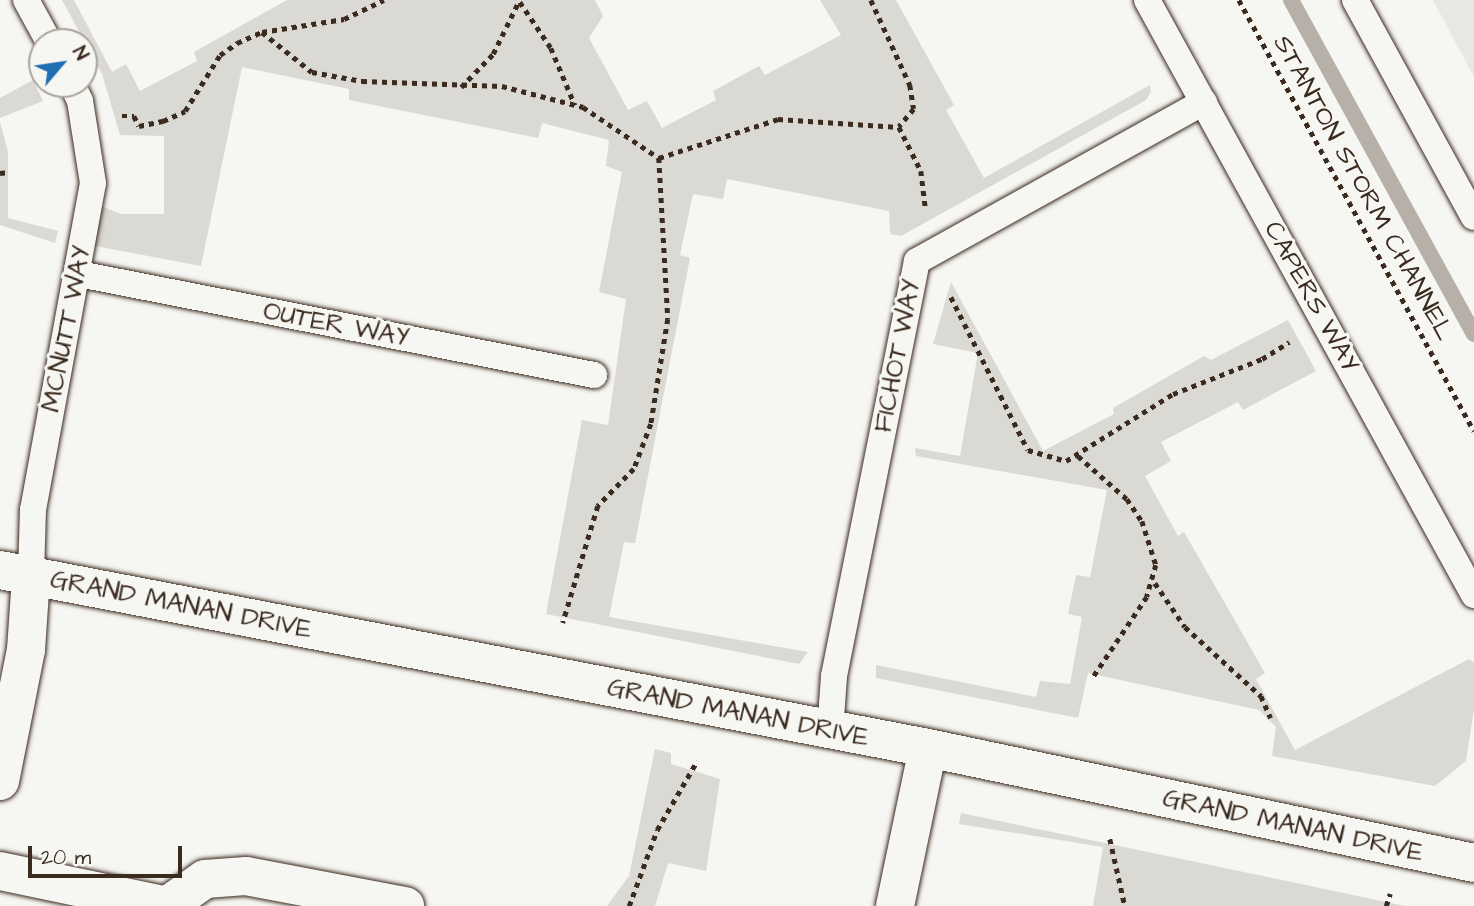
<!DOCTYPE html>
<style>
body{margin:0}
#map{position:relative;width:1474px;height:906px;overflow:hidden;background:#f6f6f2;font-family:"Architects Daughter",sans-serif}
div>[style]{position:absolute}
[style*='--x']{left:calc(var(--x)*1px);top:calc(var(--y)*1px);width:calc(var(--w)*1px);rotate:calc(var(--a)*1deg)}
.built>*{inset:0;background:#e8e7e2}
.green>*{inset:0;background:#dad9d3}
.stream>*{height:16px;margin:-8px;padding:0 8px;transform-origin:8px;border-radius:8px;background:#b6b0a9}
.path>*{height:4.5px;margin-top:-2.25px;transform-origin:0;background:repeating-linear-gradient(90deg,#3b2a1e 0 5px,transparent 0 10px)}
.roads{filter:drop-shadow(0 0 2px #3b2a1e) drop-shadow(0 0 2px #3b2a1e)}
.lane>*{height:26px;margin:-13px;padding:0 13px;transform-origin:13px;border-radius:13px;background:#f6f6f2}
.street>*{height:38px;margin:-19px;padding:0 19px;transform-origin:19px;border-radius:19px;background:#f6f6f2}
span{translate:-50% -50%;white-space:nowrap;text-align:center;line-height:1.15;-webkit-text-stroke:6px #f6f6f2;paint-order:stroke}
.street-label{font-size:26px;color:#3b2a1e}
.north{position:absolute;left:28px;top:28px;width:70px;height:70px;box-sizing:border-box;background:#f6f6f2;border:2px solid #aba49d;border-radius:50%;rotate:61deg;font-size:19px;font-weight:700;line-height:28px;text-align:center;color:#3b2a1e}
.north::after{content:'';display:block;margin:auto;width:24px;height:32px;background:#1f6fb2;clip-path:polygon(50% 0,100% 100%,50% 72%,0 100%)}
.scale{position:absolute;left:28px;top:846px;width:154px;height:32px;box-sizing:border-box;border:4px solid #3b2a1e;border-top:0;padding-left:9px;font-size:21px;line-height:24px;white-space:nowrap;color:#3b2a1e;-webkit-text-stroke:5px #f6f6f2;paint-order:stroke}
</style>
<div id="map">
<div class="built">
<div style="clip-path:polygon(1433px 0,1474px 0,1474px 77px)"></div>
</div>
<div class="green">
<div style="clip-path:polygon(62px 0,74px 0,112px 72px,126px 64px,140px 91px,197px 61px,194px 52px,287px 0,595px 0,603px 16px,589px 38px,628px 110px,647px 101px,662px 128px,716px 100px,713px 91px,759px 66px,765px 75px,841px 35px,820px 0,896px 0,954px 105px,946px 110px,984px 178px,1150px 85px,1151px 92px,1146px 100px,901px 236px,890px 234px,889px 211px,727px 179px,723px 199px,693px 194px,680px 255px,690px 258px,635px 543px,624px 542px,609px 617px,808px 652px,799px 664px,546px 614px,582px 420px,608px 425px,626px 299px,599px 292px,622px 172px,606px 166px,609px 140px,542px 123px,538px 138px,349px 100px,349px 89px,242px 67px,201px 266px,90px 245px,96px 204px,121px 214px,164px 214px,164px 136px,120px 135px,102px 74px)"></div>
<div style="clip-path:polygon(33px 80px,43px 101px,0 118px,0 98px)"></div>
<div style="clip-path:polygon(0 122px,8px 152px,8px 218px,58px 231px,55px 243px,0 225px)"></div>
<div style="clip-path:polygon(951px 282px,1043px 451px,1114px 414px,1113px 408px,1204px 356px,1211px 360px,1288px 320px,1316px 371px,1243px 410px,1238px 402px,1161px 442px,1171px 461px,1145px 476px,1178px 536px,1184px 532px,1265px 673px,1256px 679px,1295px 750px,1469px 659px,1474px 663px,1474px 709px,1466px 761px,1435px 786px,1272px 756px,1276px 727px,1259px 710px,1088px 673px,1078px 718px,876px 678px,876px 665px,1036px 697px,1040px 681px,1070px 684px,1082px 617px,1068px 614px,1076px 575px,1090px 577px,1107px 490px,916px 456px,915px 448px,960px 456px,978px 353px,933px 344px)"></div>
<div style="clip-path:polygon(655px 749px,671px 753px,671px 764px,720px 779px,706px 871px,668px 863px,655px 906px,607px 906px,629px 876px)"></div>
<div style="clip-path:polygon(961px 813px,1263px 876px,1405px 906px,1093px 906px,1103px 847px,959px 824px)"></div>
</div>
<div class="stream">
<div style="--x:1291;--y:0;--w:381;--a:61.3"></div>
</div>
<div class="path">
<div style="--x:871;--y:0;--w:94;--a:65.4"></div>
<div style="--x:910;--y:85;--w:24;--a:81"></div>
<div style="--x:914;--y:109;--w:23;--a:130"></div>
<div style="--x:1239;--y:0;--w:491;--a:61.4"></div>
<div style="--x:520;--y:2;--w:55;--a:56"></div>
<div style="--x:551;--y:48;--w:62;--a:67.2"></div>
<div style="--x:262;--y:32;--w:64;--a:38.7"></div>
<div style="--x:312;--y:72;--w:51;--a:10.2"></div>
<div style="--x:362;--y:81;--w:140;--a:2"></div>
<div style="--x:502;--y:86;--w:84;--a:14.5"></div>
<div style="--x:583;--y:107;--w:92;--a:33.9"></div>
<div style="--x:659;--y:158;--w:161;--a:86.8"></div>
<div style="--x:668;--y:319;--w:106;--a:99.2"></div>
<div style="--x:651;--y:424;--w:48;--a:110.7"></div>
<div style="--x:634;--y:469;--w:52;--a:134.2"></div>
<div style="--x:598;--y:506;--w:122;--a:106.7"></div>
<div style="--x:461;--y:87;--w:46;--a:-45.9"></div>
<div style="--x:493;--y:54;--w:59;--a:-63.9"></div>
<div style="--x:122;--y:116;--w:12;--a:0"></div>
<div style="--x:134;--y:116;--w:11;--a:63"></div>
<div style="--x:139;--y:126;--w:25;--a:-12"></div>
<div style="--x:163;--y:121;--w:24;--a:-24"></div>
<div style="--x:185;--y:111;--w:66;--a:-58"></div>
<div style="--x:220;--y:55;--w:21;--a:-35"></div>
<div style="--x:237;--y:43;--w:27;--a:-24"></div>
<div style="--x:262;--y:32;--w:83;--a:-9"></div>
<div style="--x:344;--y:19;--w:44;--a:-25.4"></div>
<div style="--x:659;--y:158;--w:125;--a:-18.1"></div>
<div style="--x:778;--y:119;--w:121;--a:3.8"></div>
<div style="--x:899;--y:127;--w:49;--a:63.4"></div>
<div style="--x:921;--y:171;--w:38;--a:83"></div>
<div style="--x:0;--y:173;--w:9;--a:-6"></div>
<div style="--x:951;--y:297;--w:171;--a:63.3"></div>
<div style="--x:1028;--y:450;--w:40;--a:16"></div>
<div style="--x:1066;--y:461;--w:126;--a:-32.1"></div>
<div style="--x:1173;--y:394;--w:96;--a:-21.5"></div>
<div style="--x:1262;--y:359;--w:32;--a:-32"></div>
<div style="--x:1078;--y:456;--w:65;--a:41.3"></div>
<div style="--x:1127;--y:499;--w:27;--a:56"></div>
<div style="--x:1142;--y:521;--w:46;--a:72.3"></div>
<div style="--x:1156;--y:565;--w:33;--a:106"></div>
<div style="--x:1147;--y:597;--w:99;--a:123.9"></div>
<div style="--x:1155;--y:583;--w:53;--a:55.7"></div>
<div style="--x:1185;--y:627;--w:103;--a:42.2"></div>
<div style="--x:1261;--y:696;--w:24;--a:66"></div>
<div style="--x:1110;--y:839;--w:69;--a:77.4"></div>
<div style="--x:629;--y:906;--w:81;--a:-69.8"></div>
<div style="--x:657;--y:830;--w:80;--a:-59.9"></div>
<div style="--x:1386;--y:906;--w:13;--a:-72"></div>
</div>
<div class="roads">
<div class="lane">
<div style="--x:26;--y:0;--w:48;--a:61.3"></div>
<div style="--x:1147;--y:0;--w:679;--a:61.21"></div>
<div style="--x:1355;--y:0;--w:247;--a:61.3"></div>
<div style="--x:79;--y:274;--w:525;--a:11.1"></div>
<div style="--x:31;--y:576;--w:66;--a:-88.3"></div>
<div style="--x:33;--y:510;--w:332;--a:-79.6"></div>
<div style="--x:93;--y:183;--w:83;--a:-99"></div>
<div style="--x:80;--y:101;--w:19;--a:-115"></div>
<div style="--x:830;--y:732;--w:56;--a:-85.9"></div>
<div style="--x:834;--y:676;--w:423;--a:-78.7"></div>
<div style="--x:917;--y:261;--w:328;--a:-29"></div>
</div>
<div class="street">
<div style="--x:0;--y:570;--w:945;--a:10.86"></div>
<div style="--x:928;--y:748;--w:558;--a:11.89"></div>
<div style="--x:0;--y:781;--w:134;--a:-78.8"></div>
<div style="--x:26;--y:650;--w:74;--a:-86.1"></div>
<div style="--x:0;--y:871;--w:172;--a:11.8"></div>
<div style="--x:168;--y:905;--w:45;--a:-35.1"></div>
<div style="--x:205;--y:879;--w:41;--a:-4.2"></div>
<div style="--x:246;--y:876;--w:162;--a:10.7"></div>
<div style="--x:895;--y:906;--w:161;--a:-78.2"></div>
</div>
</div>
<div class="street-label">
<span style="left:1363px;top:188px;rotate:61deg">STANTON STORM CHANNEL</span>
<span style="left:1311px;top:297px;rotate:61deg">CAPERS WAY</span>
<span style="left:336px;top:325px;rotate:11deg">OUTER WAY</span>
<span style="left:67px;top:329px;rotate:-79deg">MCNUTT WAY</span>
<span style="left:898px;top:356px;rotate:-79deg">FICHOT WAY</span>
<span style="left:181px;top:605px;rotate:11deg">GRAND MANAN DRIVE</span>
<span style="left:738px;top:713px;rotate:11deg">GRAND MANAN DRIVE</span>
<span style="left:1293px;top:826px;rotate:12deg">GRAND MANAN DRIVE</span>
</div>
<div class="north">N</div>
<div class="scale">20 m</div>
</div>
